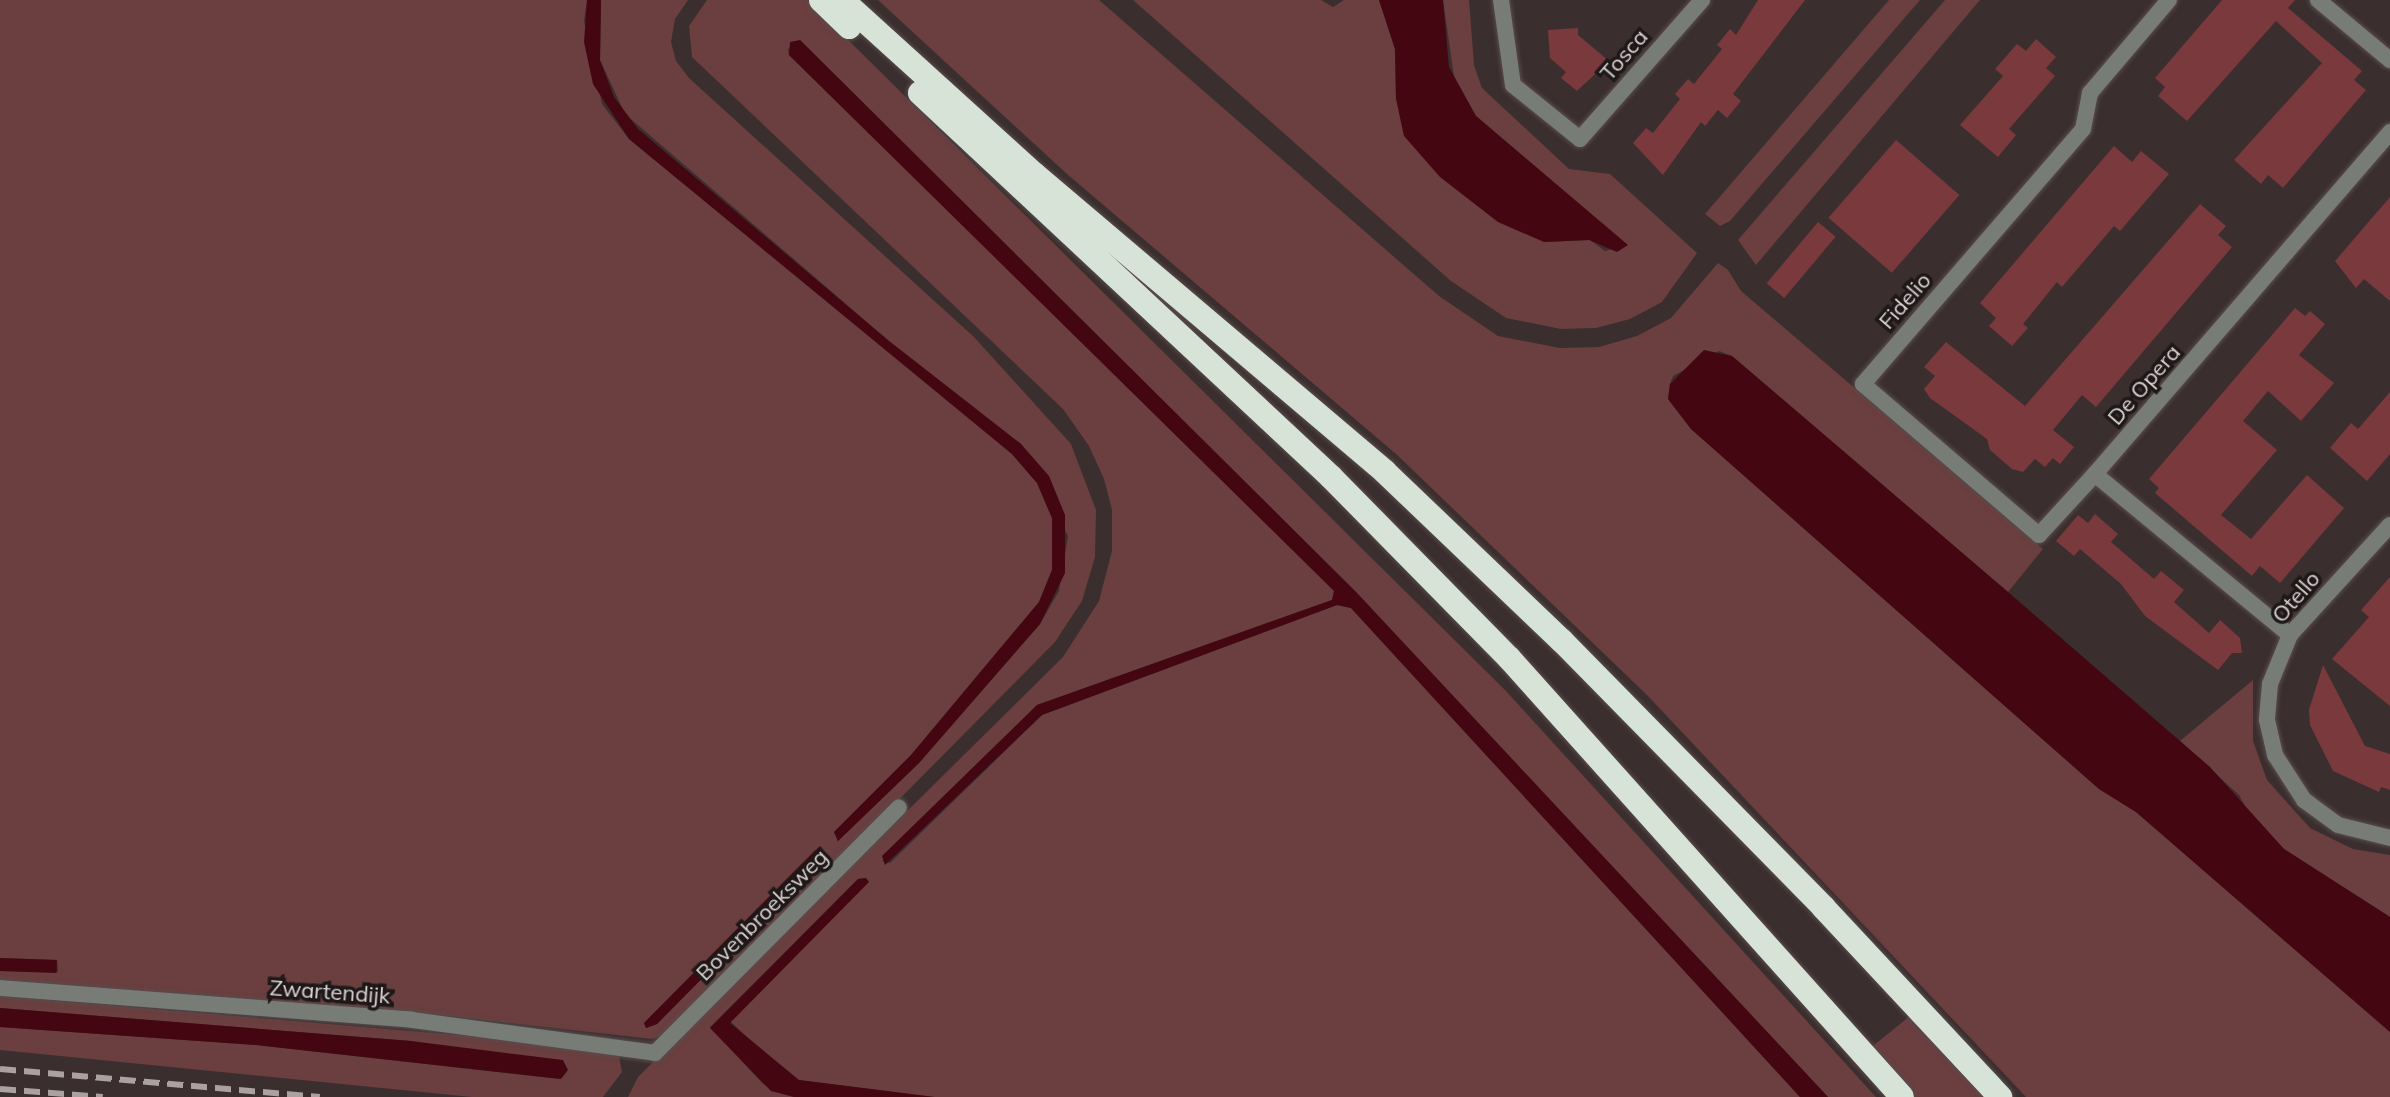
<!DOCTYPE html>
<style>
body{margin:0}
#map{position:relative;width:2390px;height:1097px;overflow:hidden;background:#3b2e2e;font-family:Mulish,sans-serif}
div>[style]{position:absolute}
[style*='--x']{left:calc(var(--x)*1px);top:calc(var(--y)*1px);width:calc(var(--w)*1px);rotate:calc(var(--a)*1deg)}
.green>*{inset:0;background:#6b3e3f}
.water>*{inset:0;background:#440711;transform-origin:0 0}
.building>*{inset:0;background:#7a393d;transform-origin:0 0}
.roads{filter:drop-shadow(0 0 2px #584c4c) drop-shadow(0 0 2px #584c4c)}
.street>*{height:16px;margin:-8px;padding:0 8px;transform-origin:8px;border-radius:8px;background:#787c77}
.highway>*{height:24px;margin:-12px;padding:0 12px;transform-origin:12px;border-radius:12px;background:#d8e3d8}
.rail>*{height:6px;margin-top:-3px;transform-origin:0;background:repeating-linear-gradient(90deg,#aba1a1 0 16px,transparent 0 24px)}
span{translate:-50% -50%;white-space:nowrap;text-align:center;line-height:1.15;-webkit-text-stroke:7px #1e1818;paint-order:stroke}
.street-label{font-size:22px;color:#dcd4d4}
</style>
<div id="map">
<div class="green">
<div style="clip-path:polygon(evenodd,0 0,587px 0,584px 21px,602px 104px,629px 139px,1012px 454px,1037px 483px,1052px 518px,1052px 570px,1039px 602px,911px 755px,834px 832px,838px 841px,919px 763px,1040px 624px,1059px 591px,1068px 536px,1021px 444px,889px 341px,625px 114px,600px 60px,601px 0,688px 0,675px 19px,671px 42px,676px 61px,689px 78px,974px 337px,1071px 444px,1096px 510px,1095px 557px,1082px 601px,1055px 642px,668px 1033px,652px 1039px,440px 1015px,0 982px,0 971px,58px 972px,57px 960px,0 958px,0 0,815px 850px,823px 855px,657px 1024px,646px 1028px,644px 1023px,815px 850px)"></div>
<div style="clip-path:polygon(707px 0,807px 0,823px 15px,1506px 691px,1876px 1097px,1828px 1097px,1356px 592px,800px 40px,788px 49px,789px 55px,1335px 591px,1332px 600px,1037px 705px,882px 861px,890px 863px,1042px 715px,1337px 605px,1351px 608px,1800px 1097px,935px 1097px,799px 1080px,787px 1075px,730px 1021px,868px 882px,865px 878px,858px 879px,710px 1027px,763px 1084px,794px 1097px,628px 1097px,638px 1077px,1063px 657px,1099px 601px,1112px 551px,1112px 510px,1104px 479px,1089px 446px,1063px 409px,692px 57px,689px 26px)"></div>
<div style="clip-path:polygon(878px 0,1099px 0,1439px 296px,1498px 336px,1560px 348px,1599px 347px,1637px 336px,1671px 318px,1718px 263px,1728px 270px,1741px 291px,2043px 549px,2008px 592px,1732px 356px,1719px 351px,1673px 376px,1670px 384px,1668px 399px,1691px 429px,2099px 789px,2136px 812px,2390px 1032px,2390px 1097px,2026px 1097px,1647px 695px,1396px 454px,1067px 174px)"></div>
<div style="clip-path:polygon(1133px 0,1321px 0,1333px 7px,1344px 0,1379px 0,1395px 49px,1396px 99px,1544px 242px,1590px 240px,1605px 251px,1627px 245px,1476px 116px,1455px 84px,1443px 0,1469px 0,1474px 65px,1482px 88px,1569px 169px,1610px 174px,1697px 253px,1662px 302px,1630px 319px,1596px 328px,1561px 329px,1506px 318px,1451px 281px)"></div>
<div style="clip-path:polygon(1889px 0,1920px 0,1730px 221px,1720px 226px,1705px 214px)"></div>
<div style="clip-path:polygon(1945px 0,1980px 0,1756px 265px,1738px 240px)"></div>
<div style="clip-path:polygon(2253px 680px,2253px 741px,2267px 780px,2310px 828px,2353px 849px,2390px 855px,2390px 917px,2284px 849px,2250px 815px,2239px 795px,2180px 741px)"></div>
<div style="clip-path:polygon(0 996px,540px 1042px,619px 1056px,622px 1072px,603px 1097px,472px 1097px,0 1050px,0 1027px,256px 1045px,560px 1079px,411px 1041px,0 1008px)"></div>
<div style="clip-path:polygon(1910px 1016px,1983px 1097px,1913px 1097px,1869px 1049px)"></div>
</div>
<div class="water">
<div style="clip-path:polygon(587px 0,601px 0,600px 60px,614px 97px,638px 129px,889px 341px,1021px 444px,1049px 476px,1065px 515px,1065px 573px,1040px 624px,919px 763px,838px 841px,834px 832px,911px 755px,1039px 602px,1052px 570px,1052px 518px,1037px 483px,1012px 454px,629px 139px,593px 84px,584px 42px)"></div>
<div style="clip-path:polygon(1379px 0,1443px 0,1449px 67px,1476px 116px,1628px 245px,1617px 252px,1589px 240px,1544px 242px,1498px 222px,1440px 177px,1404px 136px,1396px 99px,1395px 49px)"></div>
<div style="clip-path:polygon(800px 40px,1356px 592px,1828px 1097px,1800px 1097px,1351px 608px,1337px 605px,1042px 715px,885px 865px,882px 856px,1037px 705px,1332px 600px,1334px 591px,789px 55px,790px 42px)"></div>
<div style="clip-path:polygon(1704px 350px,1732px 356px,2008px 592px,2210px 767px,2284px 849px,2390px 917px,2390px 1032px,2136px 812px,2099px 789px,1691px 429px,1668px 399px,1670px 384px)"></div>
<div style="clip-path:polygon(820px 846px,823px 856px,657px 1024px,646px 1028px,644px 1023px)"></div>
<div style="clip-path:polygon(866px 878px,869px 882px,730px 1023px,799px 1080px,934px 1097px,794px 1097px,771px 1091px,710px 1028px,858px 879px)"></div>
<div style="left:0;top:958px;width:57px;height:13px;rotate:2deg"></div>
<div style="clip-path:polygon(0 1008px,411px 1041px,563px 1060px,568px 1070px,561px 1079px,256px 1045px,0 1027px)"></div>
</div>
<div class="building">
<div style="clip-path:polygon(1758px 0,1805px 0,1733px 94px,1741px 101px,1727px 118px,1718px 110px,1705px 126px,1701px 122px,1663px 175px,1633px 143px,1646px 128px,1653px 133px,1680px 99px,1675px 94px,1688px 79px,1694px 84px,1722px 49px,1717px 45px,1730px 29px,1736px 35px)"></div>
<div style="clip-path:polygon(2222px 0,2295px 0,2288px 8px,2362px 71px,2354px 80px,2366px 90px,2283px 188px,2268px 175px,2261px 184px,2234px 160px,2322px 63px,2276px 21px,2187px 121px,2158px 96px,2165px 87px,2155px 78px)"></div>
<div style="clip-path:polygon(1578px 28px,1578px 35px,1609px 61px,1577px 91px,1561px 78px,1566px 72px,1550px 58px,1548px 30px)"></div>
<div style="clip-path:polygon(2036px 39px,2056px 57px,2046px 68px,2055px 76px,2009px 129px,2016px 135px,1998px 157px,1960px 125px,2003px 76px,1995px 69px,2017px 44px,2026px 51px)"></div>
<div style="left:1896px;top:140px;width:84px;height:103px;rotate:41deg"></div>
<div style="clip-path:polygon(2114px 146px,2132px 162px,2141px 151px,2169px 174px,2120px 231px,2114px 226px,2062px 287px,2057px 282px,2023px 324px,2028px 328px,2012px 346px,1989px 326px,1996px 318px,1980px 303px)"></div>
<div style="clip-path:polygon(2390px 197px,2390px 301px,2364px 279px,2356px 288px,2335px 261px)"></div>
<div style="clip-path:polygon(2200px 204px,2226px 226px,2218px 235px,2232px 247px,2096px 407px,2082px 395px,2053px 430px,2074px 447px,2060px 464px,2053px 458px,2045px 467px,2035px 459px,2023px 472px,2012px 469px,1990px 450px,1987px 439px,1930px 398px,1924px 389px,1935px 376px,1924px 367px,1946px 342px,2025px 406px)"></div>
<div style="left:1818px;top:222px;width:23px;height:80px;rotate:40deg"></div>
<div style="clip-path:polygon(2295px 308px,2305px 316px,2310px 311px,2325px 324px,2299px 355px,2334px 383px,2301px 421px,2268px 391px,2243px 421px,2277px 450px,2221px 515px,2251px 539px,2307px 475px,2344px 508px,2280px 583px,2260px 566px,2252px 576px,2155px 493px,2159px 488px,2149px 479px)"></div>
<div style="clip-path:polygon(2390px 392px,2390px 454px,2367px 481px,2330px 448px,2351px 423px,2358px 429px)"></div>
<div style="clip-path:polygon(2095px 514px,2118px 534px,2111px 542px,2154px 579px,2161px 571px,2184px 590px,2174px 602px,2209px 633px,2220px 620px,2240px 638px,2242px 653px,2232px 653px,2218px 670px,2145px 616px,2121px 584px,2080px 549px,2074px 556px,2056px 541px,2078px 515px,2088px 523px)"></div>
<div style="clip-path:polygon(2390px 577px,2390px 706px,2332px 659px,2369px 617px,2361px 610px)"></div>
<div style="clip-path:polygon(2323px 665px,2365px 746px,2390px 754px,2390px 790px,2381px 787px,2379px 792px,2333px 771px,2310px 725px,2309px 710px)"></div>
</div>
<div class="roads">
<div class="street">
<div style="--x:1501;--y:0;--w:86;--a:82"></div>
<div style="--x:1513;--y:85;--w:86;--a:38.9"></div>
<div style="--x:1580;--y:139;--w:185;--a:-48.7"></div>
<div style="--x:2318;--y:0;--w:94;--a:39.8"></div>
<div style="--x:2095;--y:474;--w:83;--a:132.6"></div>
<div style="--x:2039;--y:535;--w:232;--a:-139.4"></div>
<div style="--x:1863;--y:384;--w:337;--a:-49.2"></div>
<div style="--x:2083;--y:129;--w:37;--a:-79"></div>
<div style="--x:2090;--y:93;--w:122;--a:-49.7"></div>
<div style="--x:2390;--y:525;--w:149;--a:132.3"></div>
<div style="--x:2290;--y:635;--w:53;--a:112.2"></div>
<div style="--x:2270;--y:684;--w:36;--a:95"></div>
<div style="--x:2267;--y:720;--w:36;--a:77"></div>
<div style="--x:2275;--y:755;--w:54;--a:57.2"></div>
<div style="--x:2304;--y:800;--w:42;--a:36.3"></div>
<div style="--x:2338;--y:825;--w:54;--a:14"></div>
<div style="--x:2290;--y:635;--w:253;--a:-140.5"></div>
<div style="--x:2095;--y:474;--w:452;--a:-49.2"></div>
<div style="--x:0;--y:988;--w:413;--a:4.4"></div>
<div style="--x:412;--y:1020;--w:245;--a:7.7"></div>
<div style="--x:655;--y:1053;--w:346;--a:-45.2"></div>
</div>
<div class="highway">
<div style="--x:821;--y:0;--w:39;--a:44"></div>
<div style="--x:842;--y:0;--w:259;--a:42.2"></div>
<div style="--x:1034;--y:174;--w:460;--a:40.3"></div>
<div style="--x:1385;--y:472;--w:245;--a:43.7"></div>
<div style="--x:1562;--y:641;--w:373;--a:45.5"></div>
<div style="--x:1823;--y:907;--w:260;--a:47"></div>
<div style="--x:920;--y:93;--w:562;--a:43.05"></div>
<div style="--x:1331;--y:477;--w:254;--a:45.5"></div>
<div style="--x:1509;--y:658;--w:589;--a:48.16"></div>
</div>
</div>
<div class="rail">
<div style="--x:0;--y:1069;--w:321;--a:5"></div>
<div style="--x:0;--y:1089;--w:103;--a:4.4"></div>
</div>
<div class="street-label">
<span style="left:1624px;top:55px;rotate:-49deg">Tosca</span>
<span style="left:1905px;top:301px;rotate:-49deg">Fidelio</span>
<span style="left:2144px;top:385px;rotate:-49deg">De Opera</span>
<span style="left:2296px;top:597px;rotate:-49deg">Otello</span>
<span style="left:762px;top:915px;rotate:-45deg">Bovenbroeksweg</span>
<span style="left:330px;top:992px;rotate:4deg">Zwartendijk</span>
</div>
</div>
